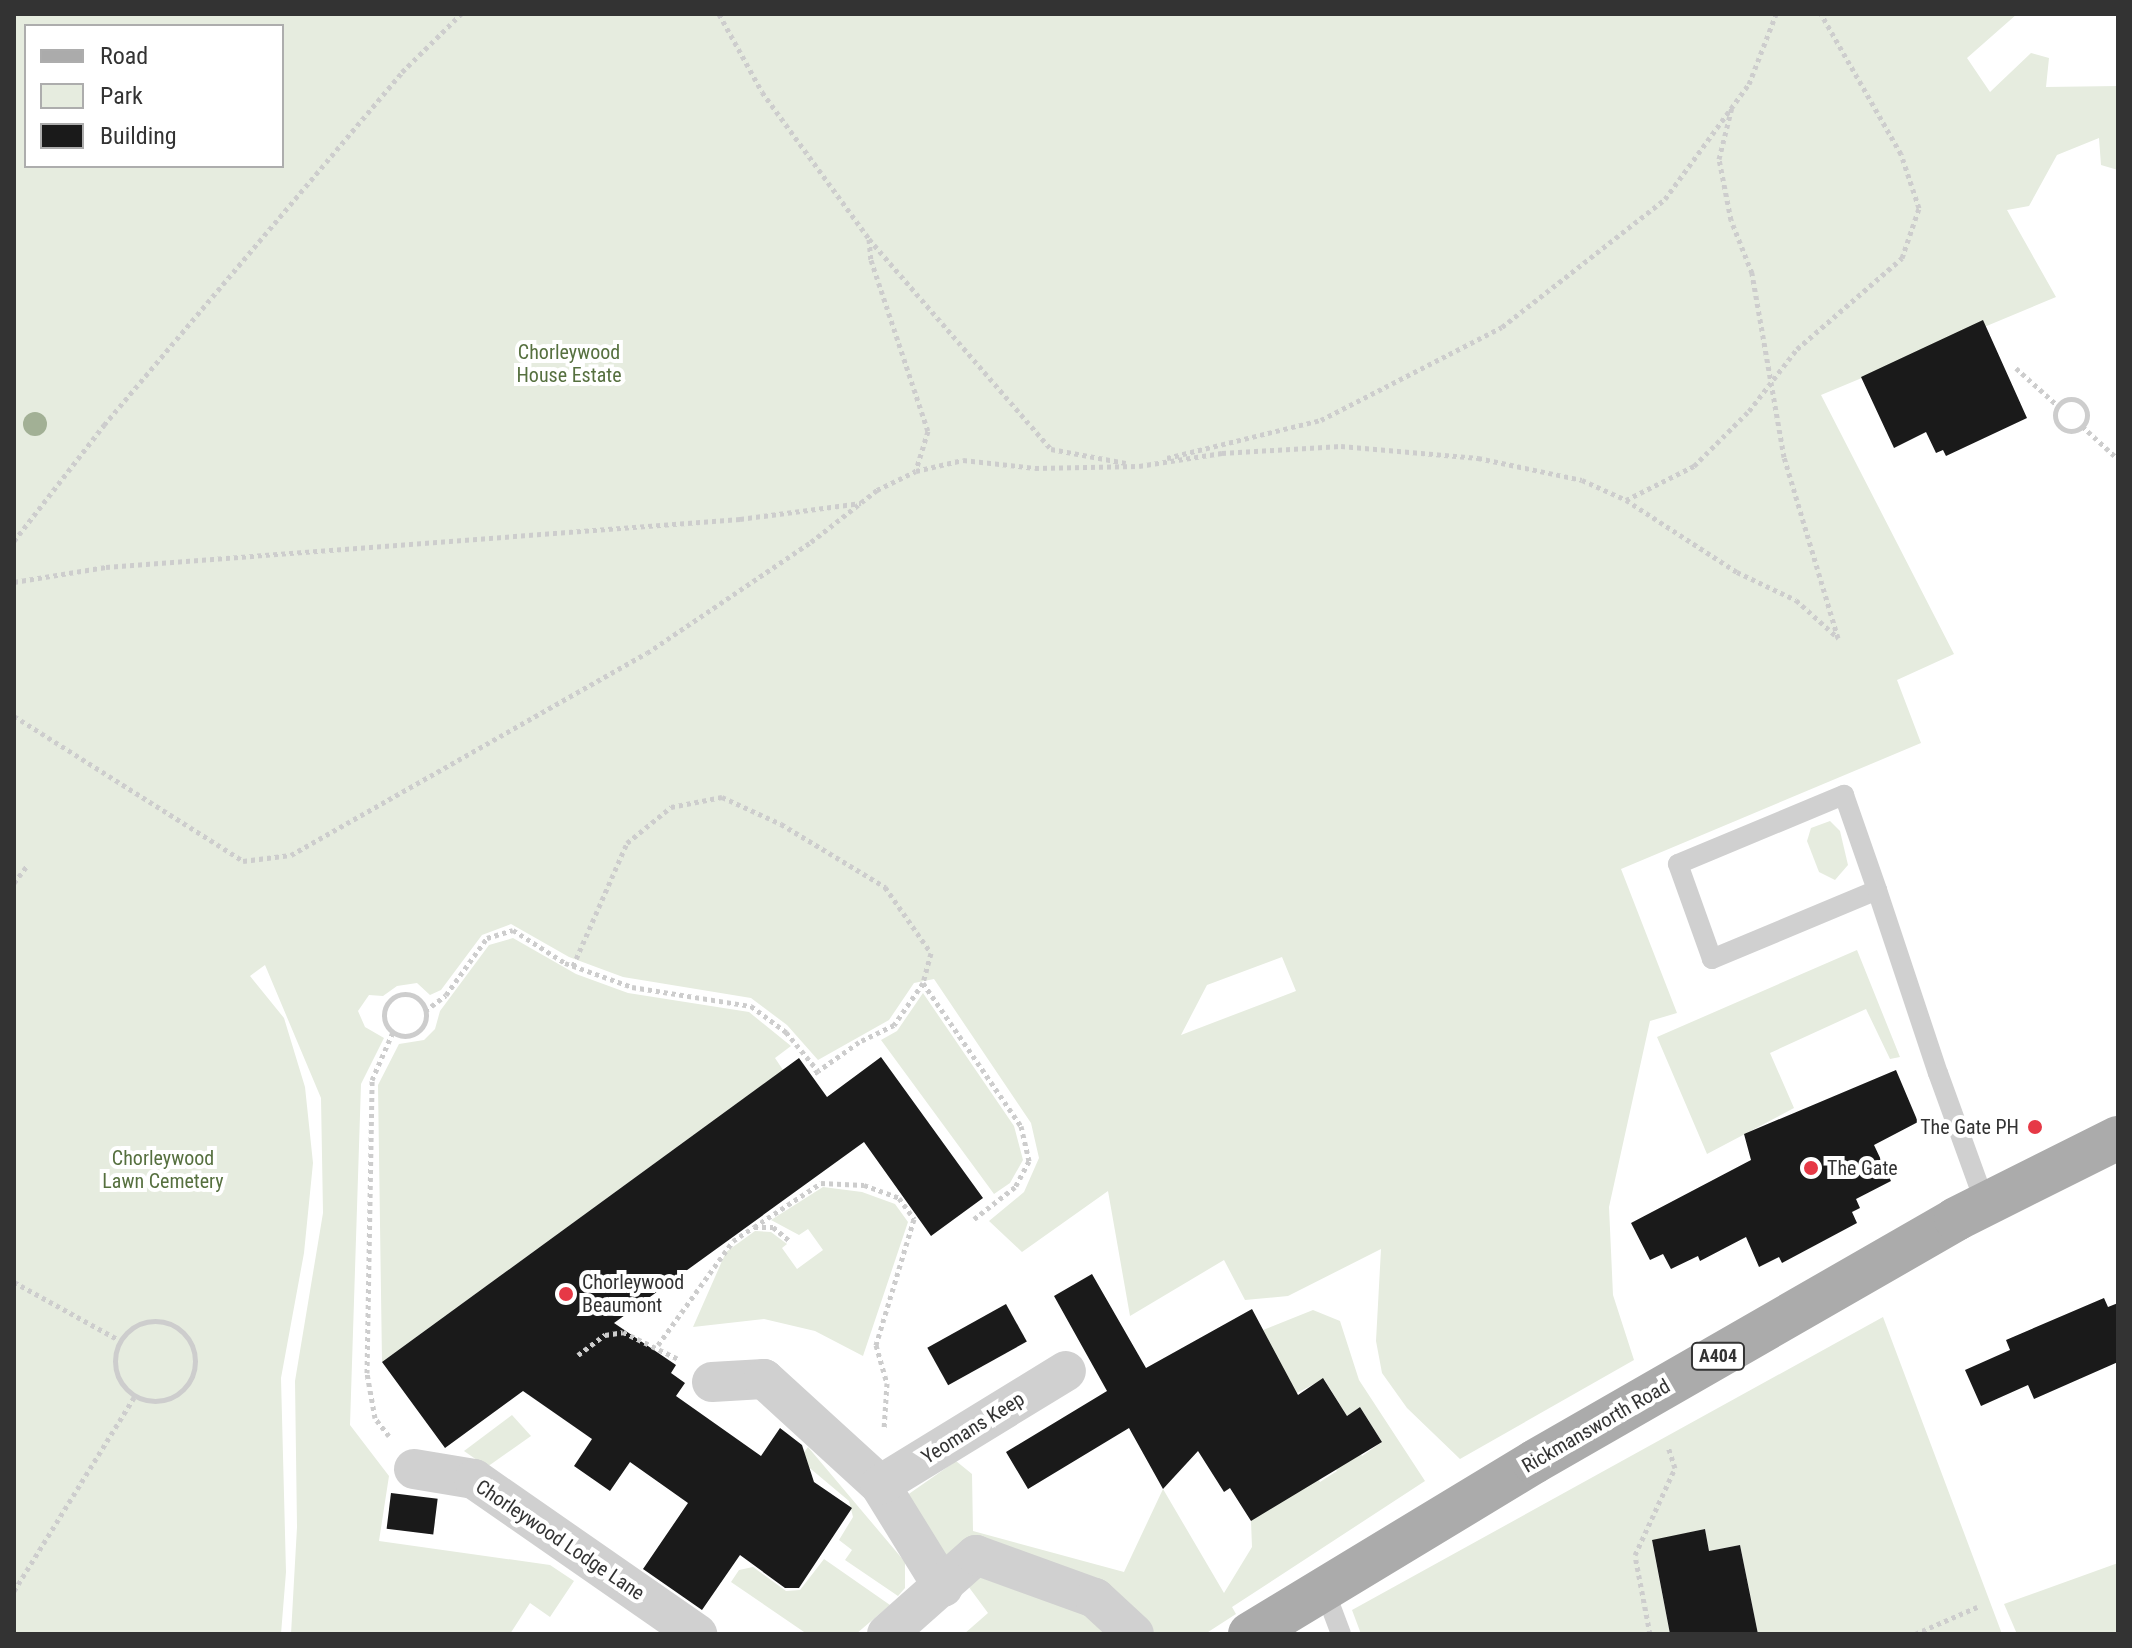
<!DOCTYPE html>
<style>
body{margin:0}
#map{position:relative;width:2132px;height:1648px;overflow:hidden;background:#fff;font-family:"Roboto Condensed",sans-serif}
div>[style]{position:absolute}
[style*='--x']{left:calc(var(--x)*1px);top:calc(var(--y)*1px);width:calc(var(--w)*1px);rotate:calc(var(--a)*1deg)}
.green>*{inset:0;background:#e6ecdf}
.building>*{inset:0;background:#1a1a1a;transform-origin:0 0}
.path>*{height:5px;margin-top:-2.5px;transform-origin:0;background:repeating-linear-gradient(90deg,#cdcdcd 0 4px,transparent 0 8px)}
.path>.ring{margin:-2.5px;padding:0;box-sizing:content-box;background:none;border:5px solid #cdcdcd;border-radius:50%}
.service>*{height:20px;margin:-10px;padding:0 10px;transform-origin:10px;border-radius:10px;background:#d0d0d0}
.minor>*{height:40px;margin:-20px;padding:0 20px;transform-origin:20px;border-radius:20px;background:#d0d0d0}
.primary>*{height:44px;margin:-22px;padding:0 22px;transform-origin:22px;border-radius:22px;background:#ababab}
.trees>*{width:24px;height:24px;margin:-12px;border-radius:50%;background:#a2b095}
.dots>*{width:22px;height:22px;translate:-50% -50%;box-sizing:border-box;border:4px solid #fff;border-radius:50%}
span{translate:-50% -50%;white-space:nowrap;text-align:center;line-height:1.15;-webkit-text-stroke:8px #fff;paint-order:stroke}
.shield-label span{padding:2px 6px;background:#fff;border:2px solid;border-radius:6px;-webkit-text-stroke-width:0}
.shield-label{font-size:18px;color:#333;font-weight:700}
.park-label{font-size:20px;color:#56703f}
.poi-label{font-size:20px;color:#333}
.right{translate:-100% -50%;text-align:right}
.left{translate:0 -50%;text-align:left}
.street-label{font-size:20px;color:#333}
.frame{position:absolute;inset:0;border:16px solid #333;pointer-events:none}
.legend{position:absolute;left:24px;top:24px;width:260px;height:144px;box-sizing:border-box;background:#fff;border:2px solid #adadad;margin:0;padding:10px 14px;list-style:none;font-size:24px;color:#333}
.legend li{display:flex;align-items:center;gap:16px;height:40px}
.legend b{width:40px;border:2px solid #adadad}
</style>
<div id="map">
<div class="green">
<div style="clip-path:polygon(evenodd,14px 14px,2017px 14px,1967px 58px,1990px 92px,2031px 53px,2049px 58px,2046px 87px,2118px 86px,2118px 170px,2101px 165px,2099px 138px,2057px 155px,2029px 206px,2007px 210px,2056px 297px,1821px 395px,1954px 654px,1897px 680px,1921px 743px,1621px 869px,1677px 1013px,1650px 1021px,1609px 1207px,1613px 1295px,1634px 1360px,1460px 1459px,1407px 1408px,1382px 1373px,1376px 1341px,1381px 1249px,1288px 1296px,1245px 1300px,1224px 1260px,1130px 1316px,1108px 1191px,1022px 1252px,989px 1221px,1024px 1192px,1039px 1158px,1031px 1123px,934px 979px,914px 983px,889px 1020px,818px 1060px,787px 1025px,751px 998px,623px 977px,569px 957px,511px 924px,482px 935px,441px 990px,430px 995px,417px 983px,397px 986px,383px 996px,369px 995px,358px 1011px,365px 1027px,384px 1038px,361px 1084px,350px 1425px,389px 1476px,379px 1541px,550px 1565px,574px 1581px,550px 1617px,530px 1603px,510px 1634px,291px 1634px,297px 1527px,295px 1381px,323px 1213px,321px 1098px,265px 965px,250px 976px,284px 1018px,305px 1087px,313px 1163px,304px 1253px,281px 1378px,286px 1572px,281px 1634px,14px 1634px,14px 14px,26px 26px,282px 26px,282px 166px,26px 166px,26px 26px,14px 14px,1282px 957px,1296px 991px,1181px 1035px,1207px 985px,1282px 957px)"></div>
<div style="clip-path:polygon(1830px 821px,1840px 831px,1848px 865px,1835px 880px,1819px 872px,1807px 841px,1811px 828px)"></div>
<div style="clip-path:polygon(513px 938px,576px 974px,628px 993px,749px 1012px,791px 1046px,775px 1058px,783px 1070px,382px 1362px,378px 1085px,399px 1044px,424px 1040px,435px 1029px,440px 1011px,489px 945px)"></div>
<div style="clip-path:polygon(1857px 950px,1900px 1057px,1890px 1059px,1866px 1009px,1770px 1053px,1794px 1108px,1707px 1154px,1657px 1037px)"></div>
<div style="clip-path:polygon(923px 993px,1014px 1126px,1023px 1160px,1010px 1183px,994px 1194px,881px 1040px,897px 1031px)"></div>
<div style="clip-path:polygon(823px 1187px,862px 1192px,895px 1204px,908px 1222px,863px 1356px,815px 1331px,764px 1319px,693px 1327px,726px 1252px,755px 1231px,771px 1232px,787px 1244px,782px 1248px,797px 1269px,823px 1250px,808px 1229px,799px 1235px,771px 1220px)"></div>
<div style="clip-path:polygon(1313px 1310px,1340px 1321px,1359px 1380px,1425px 1481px,1232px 1607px,1236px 1614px,1205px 1634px,964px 1634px,988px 1613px,903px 1498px,956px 1461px,972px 1474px,973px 1531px,1124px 1572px,1163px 1489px,1224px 1593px,1252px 1547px,1251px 1521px,1315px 1473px,1320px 1482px,1337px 1471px,1332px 1463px,1356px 1448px,1362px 1456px,1382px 1442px,1360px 1407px,1347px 1416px,1324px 1379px,1295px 1394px,1268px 1346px,1263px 1330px)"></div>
<div style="clip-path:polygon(1883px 1317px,2002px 1634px,1758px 1634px,1740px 1545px,1709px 1551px,1705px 1529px,1652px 1541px,1670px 1634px,1361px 1634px,1352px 1610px)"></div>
<div style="clip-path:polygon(512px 1415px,531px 1436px,487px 1467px,464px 1451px)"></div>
<div style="clip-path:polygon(808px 1447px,905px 1562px,905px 1588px,898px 1596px,845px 1560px,852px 1550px,839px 1540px,853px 1517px,849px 1501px,799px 1459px)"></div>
<div style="clip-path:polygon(824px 1559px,890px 1605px,856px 1634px,807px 1634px,731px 1582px,739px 1570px,753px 1567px,786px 1591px,800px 1590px)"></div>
<div style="clip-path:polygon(2118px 1563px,2118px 1634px,2017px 1634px,2004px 1604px)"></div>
</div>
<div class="building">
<div style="clip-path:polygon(1983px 320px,2027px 418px,1946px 456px,1943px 450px,1936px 453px,1926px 432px,1894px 448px,1861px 377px)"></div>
<div style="clip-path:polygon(881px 1057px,983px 1198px,931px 1236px,864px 1142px,614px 1323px,676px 1365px,671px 1373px,685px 1383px,676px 1396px,761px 1456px,780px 1428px,802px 1445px,814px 1482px,852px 1508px,799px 1588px,785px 1588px,740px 1555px,702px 1610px,643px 1569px,688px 1503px,630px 1462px,610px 1491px,574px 1466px,592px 1439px,523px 1391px,445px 1448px,382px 1362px,799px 1058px,827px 1097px)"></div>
<div style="clip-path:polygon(1896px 1070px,1918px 1122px,1874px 1145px,1891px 1181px,1856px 1199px,1860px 1208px,1852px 1212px,1857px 1223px,1782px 1263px,1779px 1257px,1759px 1267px,1746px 1237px,1700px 1261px,1698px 1256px,1671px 1269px,1663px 1254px,1650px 1260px,1631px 1223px,1751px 1160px,1744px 1134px)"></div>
<div style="clip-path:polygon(1092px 1274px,1146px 1368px,1252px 1309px,1298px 1395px,1323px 1378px,1347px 1416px,1360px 1407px,1382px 1442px,1251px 1521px,1230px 1488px,1224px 1492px,1198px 1451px,1163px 1489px,1129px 1428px,1028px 1489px,1006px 1452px,1107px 1391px,1054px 1296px)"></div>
<div style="clip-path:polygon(2104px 1298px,2108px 1307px,2118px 1303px,2118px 1362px,2034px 1399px,2028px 1385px,1981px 1406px,1965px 1370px,2010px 1350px,2006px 1340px)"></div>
<div style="left:1006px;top:1304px;width:43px;height:90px;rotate:61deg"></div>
<div style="left:391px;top:1493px;width:47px;height:36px;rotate:7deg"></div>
<div style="clip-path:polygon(1705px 1529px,1709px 1551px,1740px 1545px,1758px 1634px,1670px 1634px,1652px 1540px)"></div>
</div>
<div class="path">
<div style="--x:719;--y:14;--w:89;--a:61.1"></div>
<div style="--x:762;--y:92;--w:182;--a:53.9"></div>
<div style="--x:869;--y:239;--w:278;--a:49.1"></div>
<div style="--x:1051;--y:449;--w:76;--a:10.6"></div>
<div style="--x:869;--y:239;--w:21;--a:85"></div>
<div style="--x:871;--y:260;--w:180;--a:71.6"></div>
<div style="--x:928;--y:431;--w:41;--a:107.1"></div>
<div style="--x:2016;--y:368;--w:55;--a:42.1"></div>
<div class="ring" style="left:2055px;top:399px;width:27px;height:27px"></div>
<div style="--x:2082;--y:426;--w:49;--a:42.5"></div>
<div style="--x:1167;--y:458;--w:159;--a:-13.9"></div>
<div style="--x:1321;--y:420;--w:203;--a:-27.2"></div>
<div style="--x:1502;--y:327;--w:207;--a:-38.1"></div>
<div style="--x:1665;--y:199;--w:142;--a:-53.9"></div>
<div style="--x:1749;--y:84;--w:75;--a:-68.9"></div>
<div style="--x:1626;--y:500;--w:76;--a:-26.6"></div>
<div style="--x:1694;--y:466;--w:78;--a:-45"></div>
<div style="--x:1749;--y:411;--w:78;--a:-52.3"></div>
<div style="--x:1797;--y:349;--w:139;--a:-40.9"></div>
<div style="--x:1902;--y:258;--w:53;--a:-71.2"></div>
<div style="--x:1919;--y:208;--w:57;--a:-108.4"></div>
<div style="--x:1901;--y:154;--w:161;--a:-119.7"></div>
<div style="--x:14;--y:541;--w:147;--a:-52.2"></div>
<div style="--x:104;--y:425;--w:462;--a:-49.8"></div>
<div style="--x:402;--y:72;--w:83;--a:-44.5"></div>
<div style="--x:14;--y:582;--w:93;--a:-9.3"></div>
<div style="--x:106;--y:567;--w:636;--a:-4.33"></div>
<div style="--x:740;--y:519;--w:122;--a:-7.5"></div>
<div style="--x:14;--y:716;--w:271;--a:32.3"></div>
<div style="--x:243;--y:861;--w:48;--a:-7.1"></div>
<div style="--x:291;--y:855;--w:409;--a:-29.6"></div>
<div style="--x:647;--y:653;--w:198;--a:-34.1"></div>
<div style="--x:811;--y:542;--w:84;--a:-38.2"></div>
<div style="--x:877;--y:490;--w:43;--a:-26"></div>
<div style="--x:916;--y:471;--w:48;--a:-13.2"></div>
<div style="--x:963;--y:460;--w:72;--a:6.3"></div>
<div style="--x:1035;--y:468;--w:104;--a:-1.1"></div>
<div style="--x:1139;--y:466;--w:84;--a:-8.9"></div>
<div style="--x:1222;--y:453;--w:119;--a:-3.4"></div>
<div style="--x:1341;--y:446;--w:138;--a:5"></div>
<div style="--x:1478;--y:458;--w:106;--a:11.9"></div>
<div style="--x:1582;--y:480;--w:48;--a:24.4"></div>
<div style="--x:1626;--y:500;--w:132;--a:33"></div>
<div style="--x:1737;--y:572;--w:65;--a:25.4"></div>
<div style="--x:1796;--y:600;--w:57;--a:42.1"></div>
<div style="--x:1838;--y:638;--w:189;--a:-106.6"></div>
<div style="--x:1784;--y:457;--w:187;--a:-99.9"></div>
<div style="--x:1752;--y:273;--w:57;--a:-111.6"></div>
<div style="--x:1731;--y:220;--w:62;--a:-101.1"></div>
<div style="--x:1719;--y:159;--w:54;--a:-76"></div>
<div style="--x:14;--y:883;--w:21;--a:-53"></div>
<div style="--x:573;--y:966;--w:134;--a:-66.3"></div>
<div style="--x:627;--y:843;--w:57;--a:-39.3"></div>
<div style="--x:671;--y:807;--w:52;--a:-11.1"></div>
<div style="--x:722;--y:797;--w:65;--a:24.6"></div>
<div style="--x:781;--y:824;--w:122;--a:31.2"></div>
<div style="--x:885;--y:887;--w:80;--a:55.1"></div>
<div style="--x:931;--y:953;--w:31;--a:105"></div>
<div style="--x:923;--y:983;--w:51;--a:124.6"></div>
<div style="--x:894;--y:1025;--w:39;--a:154"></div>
<div style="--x:859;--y:1042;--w:50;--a:144.7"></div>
<div style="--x:923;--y:983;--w:173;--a:55.6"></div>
<div style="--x:1021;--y:1126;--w:36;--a:77"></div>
<div style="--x:1029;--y:1161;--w:30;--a:118"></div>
<div style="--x:1015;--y:1187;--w:52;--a:142"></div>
<div class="ring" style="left:384px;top:994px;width:37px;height:37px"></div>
<div style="--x:425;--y:1011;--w:26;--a:-37"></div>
<div style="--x:446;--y:995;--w:70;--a:-54.3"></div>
<div style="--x:487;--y:938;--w:27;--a:-17"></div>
<div style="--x:513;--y:930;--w:62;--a:32.4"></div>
<div style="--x:565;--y:963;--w:71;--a:19.7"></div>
<div style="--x:632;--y:987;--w:121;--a:9.1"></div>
<div style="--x:751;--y:1006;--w:44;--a:36.6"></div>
<div style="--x:786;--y:1032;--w:50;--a:50.6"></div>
<div style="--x:818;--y:1071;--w:7;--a:146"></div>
<div style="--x:754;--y:1227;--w:80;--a:-33.3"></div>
<div style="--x:821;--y:1183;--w:43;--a:2.7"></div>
<div style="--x:864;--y:1185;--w:37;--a:20"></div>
<div style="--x:899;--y:1198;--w:26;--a:54"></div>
<div style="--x:914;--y:1219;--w:132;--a:106.8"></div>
<div style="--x:876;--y:1345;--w:40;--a:74"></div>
<div style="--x:887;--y:1383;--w:47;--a:93.7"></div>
<div style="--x:14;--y:1282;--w:122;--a:28.9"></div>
<div class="ring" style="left:115px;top:1321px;width:75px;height:75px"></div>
<div style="--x:658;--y:1345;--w:128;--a:-54.2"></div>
<div style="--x:733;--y:1241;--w:25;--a:-34"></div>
<div style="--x:754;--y:1227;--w:19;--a:0"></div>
<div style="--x:773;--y:1227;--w:23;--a:40"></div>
<div style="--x:578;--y:1355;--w:34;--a:-37"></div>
<div style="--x:605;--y:1335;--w:18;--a:-9"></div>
<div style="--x:623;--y:1332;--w:61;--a:26.1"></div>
<div style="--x:389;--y:1436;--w:23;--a:-128"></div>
<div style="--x:375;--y:1418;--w:46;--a:-100.1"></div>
<div style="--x:367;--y:1373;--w:293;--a:-89"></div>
<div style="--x:372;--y:1080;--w:52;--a:-66.4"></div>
<div style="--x:14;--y:1591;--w:229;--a:-58.2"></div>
<div style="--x:1650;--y:1634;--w:80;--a:-100.8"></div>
<div style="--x:1635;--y:1555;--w:96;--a:-65.3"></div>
<div style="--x:1675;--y:1468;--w:22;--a:-108"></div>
<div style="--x:1915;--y:1634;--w:68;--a:-23.5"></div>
</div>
<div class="service">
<div style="--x:1877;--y:890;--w:179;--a:157.3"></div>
<div style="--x:1712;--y:959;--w:101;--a:-109.7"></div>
<div style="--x:1678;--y:864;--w:180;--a:-22.6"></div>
<div style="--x:1844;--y:795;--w:101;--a:70.8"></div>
<div style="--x:1877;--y:890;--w:193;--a:71.6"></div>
<div style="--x:1938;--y:1073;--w:138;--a:70.1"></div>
<div style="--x:1323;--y:1586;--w:51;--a:69.4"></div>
</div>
<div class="minor">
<div style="--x:712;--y:1382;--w:52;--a:-3.3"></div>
<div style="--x:764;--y:1379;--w:157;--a:42.4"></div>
<div style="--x:880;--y:1485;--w:120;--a:58.3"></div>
<div style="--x:414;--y:1469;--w:61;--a:9.5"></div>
<div style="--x:474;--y:1479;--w:272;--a:34.8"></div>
<div style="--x:880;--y:1485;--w:218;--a:-31.5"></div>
<div style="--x:887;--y:1634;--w:119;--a:-41.6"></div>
<div style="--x:976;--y:1555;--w:127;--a:19.9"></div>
<div style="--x:1095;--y:1598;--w:53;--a:42.7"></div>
</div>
<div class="primary">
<div style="--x:1250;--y:1634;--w:332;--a:-31.2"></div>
<div style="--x:1534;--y:1462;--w:487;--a:-29.9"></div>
<div style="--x:1956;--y:1219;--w:181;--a:-26.6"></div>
</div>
<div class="trees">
<div style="left:35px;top:424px"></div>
</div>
<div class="dots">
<div style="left:2035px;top:1127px;background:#e63946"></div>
<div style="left:1811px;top:1168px;background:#e63946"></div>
<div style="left:566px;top:1294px;background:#e63946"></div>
</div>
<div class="shield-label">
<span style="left:1718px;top:1356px">A404</span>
</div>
<div class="park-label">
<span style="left:569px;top:364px">Chorleywood<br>House Estate</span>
<span style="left:163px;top:1170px">Chorleywood<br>Lawn Cemetery</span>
</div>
<div class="poi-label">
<span class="right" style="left:2019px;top:1127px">The Gate PH</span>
<span class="left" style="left:1827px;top:1168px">The Gate</span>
<span class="left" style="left:582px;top:1294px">Chorleywood<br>Beaumont</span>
</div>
<div class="street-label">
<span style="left:1596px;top:1426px;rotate:-30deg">Rickmansworth Road</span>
<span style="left:973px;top:1428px;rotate:-32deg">Yeomans Keep</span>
<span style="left:560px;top:1540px;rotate:34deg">Chorleywood Lodge Lane</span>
</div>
<div class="frame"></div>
<ul class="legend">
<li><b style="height:10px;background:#ababab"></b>Road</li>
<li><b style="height:22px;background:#e6ecdf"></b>Park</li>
<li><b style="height:22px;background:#1a1a1a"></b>Building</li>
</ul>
</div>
